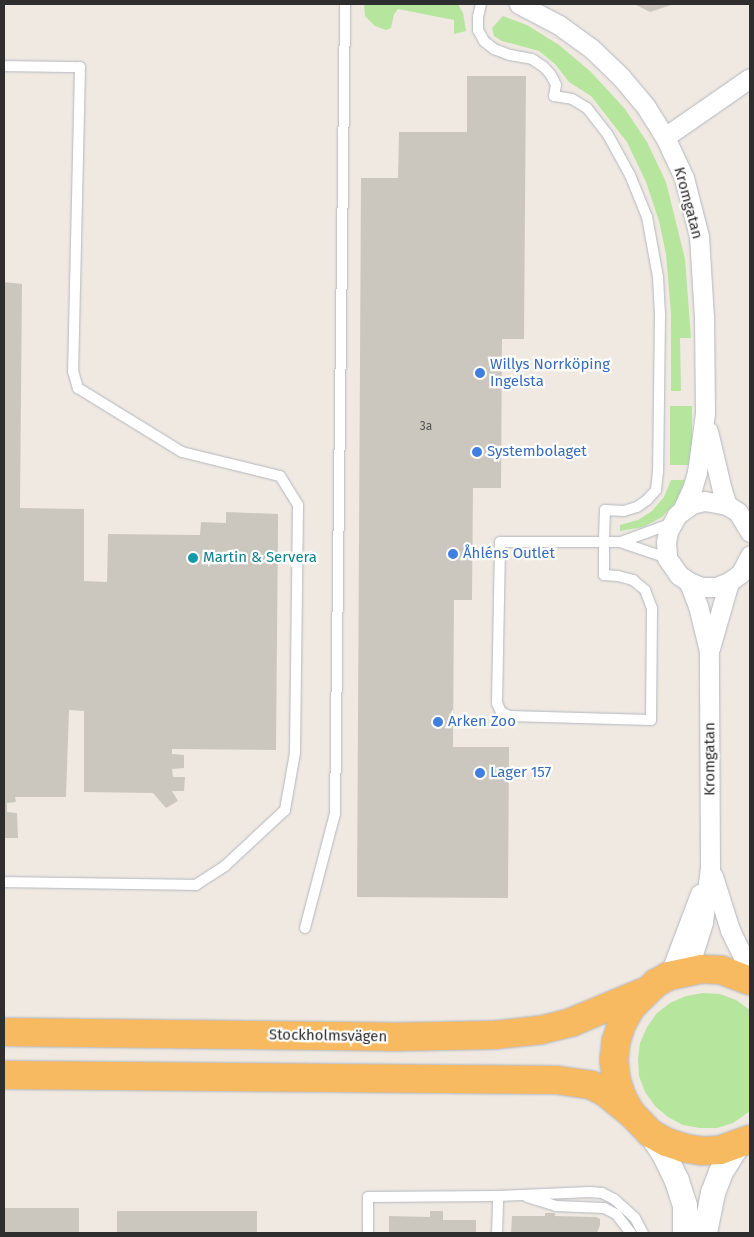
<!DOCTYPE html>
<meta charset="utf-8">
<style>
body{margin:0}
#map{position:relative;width:754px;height:1237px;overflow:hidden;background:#efe9e1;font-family:"Fira Sans",sans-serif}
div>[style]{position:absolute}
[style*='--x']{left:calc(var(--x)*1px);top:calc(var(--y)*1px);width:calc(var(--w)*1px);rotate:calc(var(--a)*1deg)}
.green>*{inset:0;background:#b6e59e;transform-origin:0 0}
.building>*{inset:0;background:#cbc7bf;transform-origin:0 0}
.roads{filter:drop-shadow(0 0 1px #b4b7c1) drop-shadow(0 0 1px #b4b7c1)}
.service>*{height:10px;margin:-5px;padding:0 5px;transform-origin:5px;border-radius:5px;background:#fff}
.minor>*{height:19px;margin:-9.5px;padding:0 9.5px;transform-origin:9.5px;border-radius:9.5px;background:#fff}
.tertiary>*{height:24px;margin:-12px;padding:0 12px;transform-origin:12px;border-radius:12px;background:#fff}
.trunk>*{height:28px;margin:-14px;padding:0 14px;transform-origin:14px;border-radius:14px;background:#f8ba60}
.dots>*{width:14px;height:14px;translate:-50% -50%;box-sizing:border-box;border:2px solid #fff;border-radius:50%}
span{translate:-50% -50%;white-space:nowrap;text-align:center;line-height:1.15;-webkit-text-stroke:4.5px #fff;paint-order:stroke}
.number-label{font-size:12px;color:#555452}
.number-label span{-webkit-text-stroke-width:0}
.street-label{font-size:15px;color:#2e2e2e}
.shop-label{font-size:15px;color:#366cbe}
.left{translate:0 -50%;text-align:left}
.culture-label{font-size:15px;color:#0d838f}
.frame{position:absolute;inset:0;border:5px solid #2e2e2e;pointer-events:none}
</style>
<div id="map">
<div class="green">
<div style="clip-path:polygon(364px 4px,458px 4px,463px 13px,466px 31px,454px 34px,454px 20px,398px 9px,394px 14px,391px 28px,386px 30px,375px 26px,365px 16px)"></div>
<div style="clip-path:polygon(503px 16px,527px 25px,559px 45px,591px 72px,625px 109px,647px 142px,666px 182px,685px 259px,691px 338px,680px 338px,681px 391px,671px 391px,671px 314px,666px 254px,659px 221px,646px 182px,627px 142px,591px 96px,569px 82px,555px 64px,539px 51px,502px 41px,494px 36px,492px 28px)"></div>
<div style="left:670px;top:406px;width:22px;height:59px"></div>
<div style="clip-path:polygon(671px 480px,685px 480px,676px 502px,662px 517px,643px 527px,620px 531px,620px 525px,638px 520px,652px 511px,664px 497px)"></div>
<div style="clip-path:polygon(703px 993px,720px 994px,736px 1000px,750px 1010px,750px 1111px,733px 1123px,717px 1128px,700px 1128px,683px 1125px,668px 1117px,655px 1106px,645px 1092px,639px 1076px,638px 1059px,640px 1043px,647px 1027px,657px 1013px,670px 1003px,686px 996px)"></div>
</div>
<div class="building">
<div style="clip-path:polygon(634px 4px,674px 4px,650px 12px)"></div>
<div style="clip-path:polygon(467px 76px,526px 76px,524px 339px,502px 339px,501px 488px,473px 488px,472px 600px,454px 600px,453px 747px,509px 747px,508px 898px,357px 897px,361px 178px,398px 178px,399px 132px,467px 132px)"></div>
<div style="clip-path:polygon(4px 282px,22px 284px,20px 508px,84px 509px,84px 581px,107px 582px,108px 534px,200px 535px,201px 522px,226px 523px,226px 512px,278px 514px,278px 526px,276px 750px,172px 749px,172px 754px,184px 755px,184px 768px,172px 769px,173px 777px,185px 777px,184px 791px,172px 791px,178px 801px,166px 808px,153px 793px,84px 792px,84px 711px,69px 710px,66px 797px,15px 797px,16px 802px,7px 803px,7px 812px,17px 813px,18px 838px,4px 838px)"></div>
<div style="left:4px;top:1208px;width:75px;height:25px"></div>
<div style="left:117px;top:1211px;width:140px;height:22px"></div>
<div style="clip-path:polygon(430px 1211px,443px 1211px,443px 1220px,476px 1220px,476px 1233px,389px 1233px,389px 1216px,430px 1217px)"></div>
<div style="clip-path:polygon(545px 1213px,555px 1213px,555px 1216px,596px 1217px,600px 1219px,600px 1225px,597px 1233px,511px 1233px,512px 1216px,545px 1216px)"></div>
</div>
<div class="roads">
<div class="service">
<div style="--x:481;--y:4;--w:13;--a:103"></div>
<div style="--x:478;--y:17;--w:13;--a:90"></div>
<div style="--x:478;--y:30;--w:13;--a:61"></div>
<div style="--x:484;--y:41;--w:13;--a:39"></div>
<div style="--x:494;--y:49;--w:17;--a:21"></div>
<div style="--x:510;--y:55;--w:22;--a:10"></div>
<div style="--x:532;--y:59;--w:14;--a:34"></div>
<div style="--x:544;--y:67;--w:11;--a:49"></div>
<div style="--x:551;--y:75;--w:11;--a:63"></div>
<div style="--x:556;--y:85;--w:11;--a:100"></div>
<div style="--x:554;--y:96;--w:18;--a:9"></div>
<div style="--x:572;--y:99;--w:17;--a:31"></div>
<div style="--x:587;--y:108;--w:34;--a:52"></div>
<div style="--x:608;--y:135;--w:46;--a:61.2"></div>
<div style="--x:630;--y:175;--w:45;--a:68"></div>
<div style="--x:647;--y:217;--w:61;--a:79.6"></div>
<div style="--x:658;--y:277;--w:38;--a:87"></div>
<div style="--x:660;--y:315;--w:156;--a:90.7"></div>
<div style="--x:658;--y:471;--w:19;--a:96"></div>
<div style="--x:656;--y:490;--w:13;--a:132"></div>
<div style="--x:647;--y:500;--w:12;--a:145"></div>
<div style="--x:637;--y:507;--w:14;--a:163"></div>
<div style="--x:624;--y:511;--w:19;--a:-177"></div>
<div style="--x:605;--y:510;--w:32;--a:92"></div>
<div style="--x:604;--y:542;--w:33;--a:90"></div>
<div style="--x:604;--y:575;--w:14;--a:4"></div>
<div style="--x:618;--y:576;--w:16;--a:15"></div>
<div style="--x:633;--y:580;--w:16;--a:40"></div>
<div style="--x:645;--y:590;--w:19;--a:69"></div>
<div style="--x:652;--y:608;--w:112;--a:90.5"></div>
<div style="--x:651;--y:720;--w:142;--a:-178.4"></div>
<div style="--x:509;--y:716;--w:9;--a:-153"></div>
<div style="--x:501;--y:712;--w:10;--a:-114"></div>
<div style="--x:497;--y:703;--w:161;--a:-88.9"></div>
<div style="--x:500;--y:542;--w:120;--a:0"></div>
<div style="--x:620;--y:542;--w:50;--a:18.8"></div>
<div style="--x:4;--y:66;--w:76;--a:0.8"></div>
<div style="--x:80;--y:67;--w:304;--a:91.3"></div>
<div style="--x:73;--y:371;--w:18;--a:74"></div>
<div style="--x:78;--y:388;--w:122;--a:31.6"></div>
<div style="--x:182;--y:452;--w:101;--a:13.8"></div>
<div style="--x:280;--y:476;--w:34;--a:58"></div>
<div style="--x:298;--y:505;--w:248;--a:90.7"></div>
<div style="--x:295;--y:753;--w:58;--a:100"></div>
<div style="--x:285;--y:810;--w:82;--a:137"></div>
<div style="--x:225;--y:866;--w:35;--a:147"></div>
<div style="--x:196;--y:885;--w:192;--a:-179.1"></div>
<div style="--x:621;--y:542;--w:52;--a:-20.2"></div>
<div style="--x:305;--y:928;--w:118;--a:-75.3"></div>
<div style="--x:335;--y:814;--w:810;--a:-89.29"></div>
<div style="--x:527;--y:1197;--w:30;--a:17"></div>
<div style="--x:556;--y:1206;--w:48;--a:2.4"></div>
<div style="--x:604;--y:1208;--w:13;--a:27"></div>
<div style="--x:616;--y:1214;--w:24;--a:52"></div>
<div style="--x:368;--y:1233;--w:36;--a:-90"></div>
<div style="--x:368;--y:1197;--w:130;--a:-0.4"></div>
<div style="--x:498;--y:1196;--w:92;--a:-2.5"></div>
<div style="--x:590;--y:1192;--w:12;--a:5"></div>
<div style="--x:602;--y:1193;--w:13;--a:27"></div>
<div style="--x:614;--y:1199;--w:28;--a:42"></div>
<div style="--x:635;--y:1218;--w:17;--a:62"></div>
<div style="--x:497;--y:1233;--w:37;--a:-88"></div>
</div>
<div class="minor">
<div style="--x:519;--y:4;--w:45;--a:27.7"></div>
<div style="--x:559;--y:25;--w:39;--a:36"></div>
<div style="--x:591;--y:48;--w:42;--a:44"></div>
<div style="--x:621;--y:77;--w:39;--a:50"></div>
<div style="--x:646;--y:107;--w:36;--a:58"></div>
<div style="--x:665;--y:137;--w:45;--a:65.1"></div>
<div style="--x:684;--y:178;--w:60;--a:75.5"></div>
<div style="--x:699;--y:236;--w:81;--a:86.5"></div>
<div style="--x:704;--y:317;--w:96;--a:89.4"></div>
<div style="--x:705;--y:413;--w:60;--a:97.7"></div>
<div style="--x:697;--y:472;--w:18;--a:106"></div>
<div style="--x:692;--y:489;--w:23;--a:115"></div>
<div style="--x:665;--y:137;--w:103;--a:-34.8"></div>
<div style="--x:708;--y:431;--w:61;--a:76.7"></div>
<div style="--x:722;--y:490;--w:16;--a:72"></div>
<div style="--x:750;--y:532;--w:23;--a:-121"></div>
<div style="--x:738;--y:512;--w:13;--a:-148"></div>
<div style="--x:727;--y:505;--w:23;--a:-170"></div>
<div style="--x:704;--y:501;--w:12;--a:166"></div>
<div style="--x:692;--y:504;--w:19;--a:144"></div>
<div style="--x:677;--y:515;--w:18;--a:119"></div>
<div style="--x:668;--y:531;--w:11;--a:100"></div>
<div style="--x:666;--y:542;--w:16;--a:86"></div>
<div style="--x:667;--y:558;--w:21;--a:55"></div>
<div style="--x:679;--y:575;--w:12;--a:35"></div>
<div style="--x:689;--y:582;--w:14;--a:21"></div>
<div style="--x:702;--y:587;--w:14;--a:0"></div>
<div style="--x:716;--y:587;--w:14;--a:-21"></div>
<div style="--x:729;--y:582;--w:15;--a:-37"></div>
<div style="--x:741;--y:573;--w:20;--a:-63"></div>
<div style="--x:710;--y:648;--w:69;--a:-73.9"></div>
<div style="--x:713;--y:876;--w:57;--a:72.5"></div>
<div style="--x:730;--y:930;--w:46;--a:64"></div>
<div style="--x:688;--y:970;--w:50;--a:-72.6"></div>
<div style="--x:703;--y:922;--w:55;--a:-82.7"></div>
<div style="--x:710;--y:867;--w:216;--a:-90.3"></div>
<div style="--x:709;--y:651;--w:46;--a:-103.7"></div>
<div style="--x:698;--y:606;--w:26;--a:-111"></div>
<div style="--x:669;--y:976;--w:88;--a:-69.3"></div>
</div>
<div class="tertiary">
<div style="--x:650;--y:1133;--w:25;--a:56"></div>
<div style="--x:664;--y:1154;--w:30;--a:64"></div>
<div style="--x:677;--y:1181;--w:26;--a:72"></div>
<div style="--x:685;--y:1206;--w:27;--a:90"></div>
<div style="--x:705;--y:1233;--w:41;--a:-78.7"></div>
<div style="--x:713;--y:1193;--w:22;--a:-69"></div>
<div style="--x:721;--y:1172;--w:32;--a:-58"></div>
</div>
<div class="trunk">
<div style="--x:750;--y:981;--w:31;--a:-159"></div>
<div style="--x:721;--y:970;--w:19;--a:-177"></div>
<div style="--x:702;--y:969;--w:34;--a:168"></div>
<div style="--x:669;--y:976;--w:15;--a:152"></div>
<div style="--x:656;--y:983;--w:33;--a:136"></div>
<div style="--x:632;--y:1006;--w:20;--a:120"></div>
<div style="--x:622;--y:1023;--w:19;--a:108"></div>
<div style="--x:616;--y:1041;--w:19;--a:96"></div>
<div style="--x:614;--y:1060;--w:19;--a:84"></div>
<div style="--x:616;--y:1079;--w:19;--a:72"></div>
<div style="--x:622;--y:1097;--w:18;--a:61"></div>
<div style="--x:631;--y:1113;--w:28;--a:46"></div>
<div style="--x:650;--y:1133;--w:18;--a:29"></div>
<div style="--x:666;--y:1142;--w:19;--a:18"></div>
<div style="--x:684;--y:1148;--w:18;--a:9"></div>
<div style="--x:702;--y:1151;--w:18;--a:-3"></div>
<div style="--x:720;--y:1150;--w:32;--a:-20"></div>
<div style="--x:4;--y:1032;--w:386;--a:0.7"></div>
<div style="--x:390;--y:1037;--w:104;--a:-1.1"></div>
<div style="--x:494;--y:1035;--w:47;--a:-6.1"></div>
<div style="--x:541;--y:1030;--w:32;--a:-14"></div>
<div style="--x:572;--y:1022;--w:78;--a:-22.6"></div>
<div style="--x:4;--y:1075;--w:552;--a:0.52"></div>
<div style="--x:556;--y:1080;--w:35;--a:8"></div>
<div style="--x:591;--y:1085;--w:16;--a:27"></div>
<div style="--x:605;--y:1092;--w:33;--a:39"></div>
</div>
</div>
<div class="dots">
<div style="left:480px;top:373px;background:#3f7fe0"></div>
<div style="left:477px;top:452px;background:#3f7fe0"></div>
<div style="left:453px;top:554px;background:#3f7fe0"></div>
<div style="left:193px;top:558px;background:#0f9aa8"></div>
<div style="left:438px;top:722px;background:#3f7fe0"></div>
<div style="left:480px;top:773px;background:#3f7fe0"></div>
</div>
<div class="number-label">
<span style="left:426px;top:427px">3a</span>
</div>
<div class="street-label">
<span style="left:688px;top:203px;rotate:75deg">Kromgatan</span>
<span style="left:710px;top:759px;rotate:-90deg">Kromgatan</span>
<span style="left:328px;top:1036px;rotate:1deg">Stockholmsvägen</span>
</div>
<div class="shop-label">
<span class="left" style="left:490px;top:373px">Willys Norrköping<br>Ingelsta</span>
<span class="left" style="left:487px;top:452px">Systembolaget</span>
<span class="left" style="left:463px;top:554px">Åhléns Outlet</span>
<span class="left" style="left:448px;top:722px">Arken Zoo</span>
<span class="left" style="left:490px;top:773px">Lager 157</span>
</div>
<div class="culture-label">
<span class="left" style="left:203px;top:558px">Martin &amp; Servera</span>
</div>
<div class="frame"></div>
</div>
